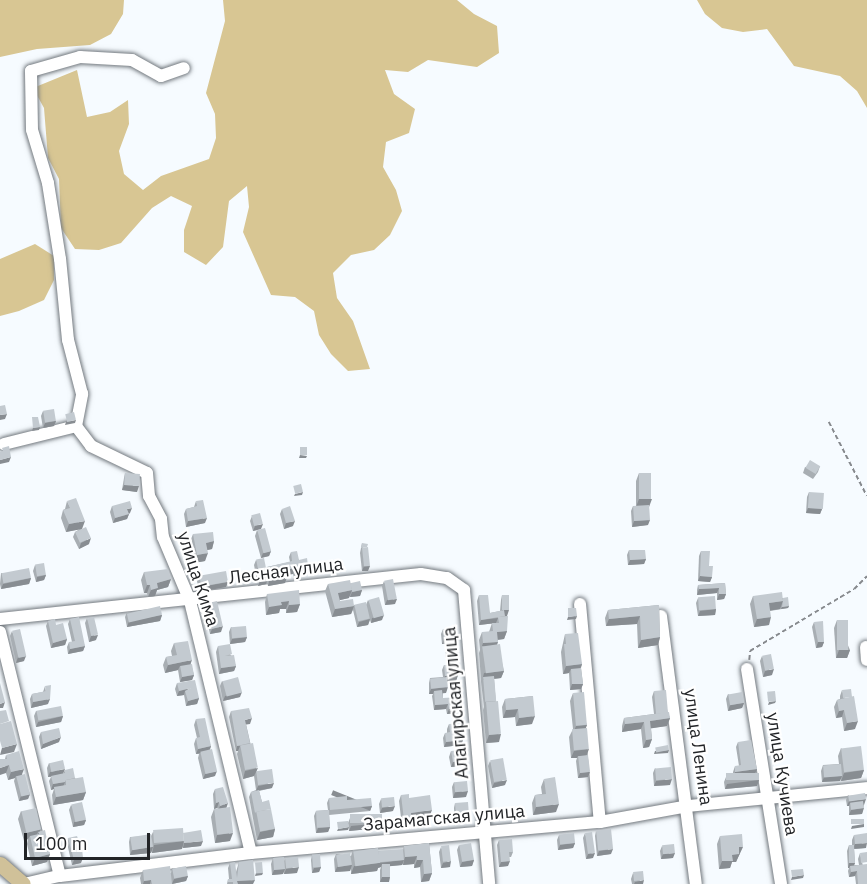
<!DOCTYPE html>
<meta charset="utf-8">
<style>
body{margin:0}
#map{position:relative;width:867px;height:884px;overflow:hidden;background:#f6fbff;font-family:"IBM Plex Sans",sans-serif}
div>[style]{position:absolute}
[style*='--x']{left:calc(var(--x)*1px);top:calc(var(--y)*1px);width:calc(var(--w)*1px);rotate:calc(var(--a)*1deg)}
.forest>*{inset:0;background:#d8c693}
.path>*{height:1.5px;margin-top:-0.75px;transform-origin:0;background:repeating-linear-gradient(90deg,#86898d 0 4.5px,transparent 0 7.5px)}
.roads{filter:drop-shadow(0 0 2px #73797f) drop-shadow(0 0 2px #73797f)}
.minor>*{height:12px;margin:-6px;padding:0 6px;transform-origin:6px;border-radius:6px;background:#fff}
.major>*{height:15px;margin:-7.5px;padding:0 7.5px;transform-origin:7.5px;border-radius:7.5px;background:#d0c199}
.wall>*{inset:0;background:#a8aeb3}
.shaded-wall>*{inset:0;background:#888d92;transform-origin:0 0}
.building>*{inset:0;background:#c3cad0;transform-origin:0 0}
span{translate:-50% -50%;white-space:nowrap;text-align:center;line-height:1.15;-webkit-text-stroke:4.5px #fff;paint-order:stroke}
.street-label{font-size:18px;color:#222427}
.scale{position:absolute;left:24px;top:833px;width:126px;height:27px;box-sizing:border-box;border:3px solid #222427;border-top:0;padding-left:8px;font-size:18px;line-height:21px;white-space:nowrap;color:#222427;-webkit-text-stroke:4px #fff;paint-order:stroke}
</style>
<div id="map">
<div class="forest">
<div style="clip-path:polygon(0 0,124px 0,123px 14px,111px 34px,90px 45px,37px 49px,0 57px)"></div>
<div style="clip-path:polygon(223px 0,457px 0,474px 14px,497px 26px,499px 53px,477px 67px,428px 60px,408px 72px,385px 70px,394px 94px,415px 109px,409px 133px,386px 142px,383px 167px,396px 190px,402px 211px,390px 235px,374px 250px,351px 255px,333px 273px,337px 298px,353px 321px,370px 369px,348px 371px,331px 354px,319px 335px,314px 311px,295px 297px,271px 295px,243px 232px,249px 207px,247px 186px,229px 201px,223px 247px,206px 265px,184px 252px,184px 230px,192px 206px,171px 196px,152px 208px,121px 243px,99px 250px,75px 249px,61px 228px,59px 179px,48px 158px,44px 108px,33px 88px,77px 70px,87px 117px,110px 112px,128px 100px,129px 124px,119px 151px,124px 174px,143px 190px,161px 176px,209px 159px,216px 138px,215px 114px,206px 93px,225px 21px)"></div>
<div style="clip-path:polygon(697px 0,867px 0,867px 108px,857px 91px,840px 76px,794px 66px,767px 29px,743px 32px,722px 28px,705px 14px)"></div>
<div style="clip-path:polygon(35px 244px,54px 256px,54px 280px,44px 300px,19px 311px,0 316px,0 259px)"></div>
</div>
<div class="path">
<div style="--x:829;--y:422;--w:83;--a:62.8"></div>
<div style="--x:749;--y:660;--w:9;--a:-84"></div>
<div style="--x:750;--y:651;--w:121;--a:-30.8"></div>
<div style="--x:854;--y:589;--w:18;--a:-45"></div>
</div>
<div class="roads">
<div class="minor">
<div style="--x:76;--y:426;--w:33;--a:-79"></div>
<div style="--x:82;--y:394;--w:56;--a:-104.5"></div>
<div style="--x:68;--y:340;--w:81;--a:-95.6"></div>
<div style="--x:60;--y:259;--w:77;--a:-99"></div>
<div style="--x:48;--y:183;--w:55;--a:-106.8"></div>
<div style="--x:32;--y:130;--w:59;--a:-91"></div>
<div style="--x:31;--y:71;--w:51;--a:-15.9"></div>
<div style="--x:80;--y:57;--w:52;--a:3.3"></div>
<div style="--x:132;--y:60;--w:33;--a:29"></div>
<div style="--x:161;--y:76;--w:24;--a:-19"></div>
<div style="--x:4;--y:444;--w:74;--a:-14"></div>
<div style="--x:76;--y:426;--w:25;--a:53"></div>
<div style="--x:91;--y:446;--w:62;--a:25.7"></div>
<div style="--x:147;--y:473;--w:23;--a:85"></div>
<div style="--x:149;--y:496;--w:26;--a:62"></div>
<div style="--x:161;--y:519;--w:18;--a:84"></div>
<div style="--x:163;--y:537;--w:69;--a:67.1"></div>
<div style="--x:190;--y:601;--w:259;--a:76.4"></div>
<div style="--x:580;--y:604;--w:219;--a:84.8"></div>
<div style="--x:661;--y:616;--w:270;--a:82.6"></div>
<div style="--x:0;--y:619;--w:423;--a:-6.1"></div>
<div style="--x:421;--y:574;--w:26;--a:9"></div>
<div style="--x:447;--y:578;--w:21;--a:35"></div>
<div style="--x:464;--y:590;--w:295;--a:85.1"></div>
<div style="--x:0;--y:632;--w:251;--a:76.2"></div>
<div style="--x:866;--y:647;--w:13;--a:86"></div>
<div style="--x:747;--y:669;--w:218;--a:81"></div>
<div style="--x:24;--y:884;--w:37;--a:-13"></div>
<div style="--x:60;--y:876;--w:192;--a:-6.9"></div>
<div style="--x:251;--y:853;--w:350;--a:-5.1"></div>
<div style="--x:600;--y:822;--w:89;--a:-10.3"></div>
<div style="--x:688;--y:806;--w:180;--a:-5.7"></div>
</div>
<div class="major">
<div style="--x:0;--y:864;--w:30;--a:41"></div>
</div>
</div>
<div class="wall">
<div style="clip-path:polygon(43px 411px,56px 421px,54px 426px,43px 428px,41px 416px)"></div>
<div style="clip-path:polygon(820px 466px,818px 472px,813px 479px,803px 473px,805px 467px)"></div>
<div style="clip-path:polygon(125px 473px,137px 492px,122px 490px,124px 478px)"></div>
<div style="clip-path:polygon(639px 473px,649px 507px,648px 525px,632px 527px,631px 511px,633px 506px,636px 506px,636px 481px)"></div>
<div style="clip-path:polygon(809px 492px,822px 509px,820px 514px,806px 513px,807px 497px)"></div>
<div style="clip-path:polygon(67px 501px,89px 544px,79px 549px,73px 537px,75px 532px,80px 529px,66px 532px,61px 518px,63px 510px,65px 509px)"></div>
<div style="clip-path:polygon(196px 501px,205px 523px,186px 527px,184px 514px,186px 509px,194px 507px)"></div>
<div style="clip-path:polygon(112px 506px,130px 513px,129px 514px,127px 519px,113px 523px,110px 512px)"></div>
<div style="clip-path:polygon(282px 509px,293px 526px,284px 529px,280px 514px)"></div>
<div style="clip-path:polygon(252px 516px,261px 529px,253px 531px,250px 521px)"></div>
<div style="clip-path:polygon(257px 530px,271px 551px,269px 556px,261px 558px,255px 536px)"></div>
<div style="clip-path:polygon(193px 534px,214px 541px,212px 549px,207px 550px,205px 561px,194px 563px,190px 542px)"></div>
<div style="clip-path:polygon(362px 543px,368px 571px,362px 571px,360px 553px)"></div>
<div style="clip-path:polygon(629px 550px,646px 559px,644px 564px,628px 565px,627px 555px)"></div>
<div style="clip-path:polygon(701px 551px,709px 566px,712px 577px,710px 582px,698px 581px,699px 556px)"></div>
<div style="clip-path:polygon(291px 552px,299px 560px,306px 571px,302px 572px,300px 580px,295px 581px,293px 574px,286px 575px,287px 577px,285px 583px,268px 586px,267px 582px,266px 584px,258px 586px,254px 565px,256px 560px,266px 569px,267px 567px,290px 562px,289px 557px)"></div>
<div style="clip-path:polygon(35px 565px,46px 575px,44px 580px,36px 582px,33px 571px)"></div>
<div style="clip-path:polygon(144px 572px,171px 579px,168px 587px,157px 590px,155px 596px,148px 597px,147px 593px,144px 593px,141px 580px)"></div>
<div style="clip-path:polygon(1px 573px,31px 578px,29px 584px,1px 589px,0 584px)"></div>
<div style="clip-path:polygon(199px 576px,228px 582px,226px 587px,199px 592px,197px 581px)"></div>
<div style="clip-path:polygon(384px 581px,395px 604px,385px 605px,382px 586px)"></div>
<div style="clip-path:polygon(350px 583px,362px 590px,360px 596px,350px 597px,349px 596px,349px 598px,340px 600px,340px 601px,354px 605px,366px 605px,368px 600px,382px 620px,371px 623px,370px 620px,368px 625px,357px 627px,353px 610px,351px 614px,332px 617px,325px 591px,328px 584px)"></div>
<div style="clip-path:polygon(725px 583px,726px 594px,724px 599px,717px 600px,717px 593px,697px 595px,697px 590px,698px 585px)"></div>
<div style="clip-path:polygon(267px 594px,300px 604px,297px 612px,286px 613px,286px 609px,280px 609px,279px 613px,266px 615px,265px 602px)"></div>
<div style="clip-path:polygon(479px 595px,490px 613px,500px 611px,501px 600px,502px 595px,507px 616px,507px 631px,504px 639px,498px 640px,497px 644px,504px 671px,501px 678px,494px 679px,499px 742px,486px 743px,483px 710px,484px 707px,481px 682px,481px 680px,479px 653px,480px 650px,479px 640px,482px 632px,489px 632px,492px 623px,496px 623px,479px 625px,477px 601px)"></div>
<div style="clip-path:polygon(753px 596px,783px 598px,789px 606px,788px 608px,770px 611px,769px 625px,754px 627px,750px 604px)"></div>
<div style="clip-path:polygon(698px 598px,716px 609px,715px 615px,698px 616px,696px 603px)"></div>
<div style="clip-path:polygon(206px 603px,221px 632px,210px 634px,204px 608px)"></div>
<div style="clip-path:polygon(659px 605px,660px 637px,658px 645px,638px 648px,637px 624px,606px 626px,605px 618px,608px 610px)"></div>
<div style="clip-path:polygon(127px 612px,162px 615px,160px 621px,127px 627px,125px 617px)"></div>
<div style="clip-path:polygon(87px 618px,96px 640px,89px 642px,85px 623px)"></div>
<div style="clip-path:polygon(70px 619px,85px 646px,83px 651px,68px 654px,67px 647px,69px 642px,72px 642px,68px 624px)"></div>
<div style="clip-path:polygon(837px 620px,850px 650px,847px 658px,836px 658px,834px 628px)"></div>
<div style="clip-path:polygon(48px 621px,56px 625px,67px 639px,65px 645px,51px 648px,46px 626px)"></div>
<div style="clip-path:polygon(814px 622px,824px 642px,822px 647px,816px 648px,812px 627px)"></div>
<div style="clip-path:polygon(231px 627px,247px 637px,245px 642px,230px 644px,229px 632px)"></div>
<div style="clip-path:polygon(443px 629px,456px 658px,446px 659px,445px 644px,442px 644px,441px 634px)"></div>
<div style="clip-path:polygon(12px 631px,24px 661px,16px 663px,10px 636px)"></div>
<div style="clip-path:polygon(565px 634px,582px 664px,581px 668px,583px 684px,581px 689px,570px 690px,569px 673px,563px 674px,561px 652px)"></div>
<div style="clip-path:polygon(174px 643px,191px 664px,194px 675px,192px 680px,180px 682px,178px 670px,165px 673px,163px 665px,166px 657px,172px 656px,171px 651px)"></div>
<div style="clip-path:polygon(218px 646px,231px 655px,236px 666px,234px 671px,219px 674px,216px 652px)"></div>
<div style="clip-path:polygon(762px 656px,772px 675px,763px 677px,760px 661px)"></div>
<div style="clip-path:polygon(444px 665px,458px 675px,456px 681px,447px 681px,446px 693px,443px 693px,443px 698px,461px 708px,459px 713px,447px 714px,446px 709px,434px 710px,432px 696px,433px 694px,429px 694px,429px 683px,430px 678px,443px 677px,442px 670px)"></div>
<div style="clip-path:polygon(222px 681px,240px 697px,223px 701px,220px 686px)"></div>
<div style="clip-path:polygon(177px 683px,199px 698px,197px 704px,186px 706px,184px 695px,177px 696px,175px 689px)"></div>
<div style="clip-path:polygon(45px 686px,48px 704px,31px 708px,30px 699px,32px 694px,43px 692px)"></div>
<div style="clip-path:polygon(842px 690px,855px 729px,844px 731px,842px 717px,836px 718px,834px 707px,837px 700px,840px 699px,840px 696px)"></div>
<div style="clip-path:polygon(654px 691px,668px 713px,670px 718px,667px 726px,651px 728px,652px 739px,649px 747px,643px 748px,641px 729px,622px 732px,622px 726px,624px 718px,654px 714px,652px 697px)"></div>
<div style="clip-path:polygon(573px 693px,587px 725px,585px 728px,588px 777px,578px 778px,576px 761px,577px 758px,571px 758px,569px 737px,573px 729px,570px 701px)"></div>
<div style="clip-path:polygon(728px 694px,744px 703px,742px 708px,728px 711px,726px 699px)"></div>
<div style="clip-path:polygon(533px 696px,532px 724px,516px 726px,515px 717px,503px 718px,502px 707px,505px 699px)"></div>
<div style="clip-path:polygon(36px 711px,63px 716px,61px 722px,36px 727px,34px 716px)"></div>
<div style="clip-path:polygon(231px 711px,250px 724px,246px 724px,257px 772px,272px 788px,259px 791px,262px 802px,275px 829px,273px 837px,257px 840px,249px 797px,251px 792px,256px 790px,254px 776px,243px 779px,237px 754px,238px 751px,236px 751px,229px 717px)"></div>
<div style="clip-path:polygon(196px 719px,211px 746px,210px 750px,215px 776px,203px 779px,198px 758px,199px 754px,196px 754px,194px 744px,196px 738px,197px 738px,194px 725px)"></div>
<div style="clip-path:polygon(449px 724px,463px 740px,461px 745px,444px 747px,443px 738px,445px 733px,447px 733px,447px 729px)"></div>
<div style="clip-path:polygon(41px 732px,59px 742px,41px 749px,39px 737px)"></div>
<div style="clip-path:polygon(738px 742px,757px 769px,755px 773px,759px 780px,757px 786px,725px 789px,724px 782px,726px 777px,733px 776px,733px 772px,735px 766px,739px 766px,736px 747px)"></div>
<div style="clip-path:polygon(841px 748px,864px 770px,861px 778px,841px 781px,841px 778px,840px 781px,822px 782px,821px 771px,823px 765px,839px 764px,838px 756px)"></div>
<div style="clip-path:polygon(451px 751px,464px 760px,462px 766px,451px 767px,449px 757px)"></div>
<div style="clip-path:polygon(6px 755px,22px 774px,30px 794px,28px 799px,19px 801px,14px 781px,15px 778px,8px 780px,6px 773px,5px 759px)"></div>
<div style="clip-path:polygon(490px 761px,505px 785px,492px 788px,488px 766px)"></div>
<div style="clip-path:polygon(49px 763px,63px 774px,65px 770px,75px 778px,86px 792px,83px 800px,53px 805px,52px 795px,54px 789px,51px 790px,49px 781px,51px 777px,48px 777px,47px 768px)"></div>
<div style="clip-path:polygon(655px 768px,670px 785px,654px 786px,653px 773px)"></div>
<div style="clip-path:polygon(544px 779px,556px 812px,533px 815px,532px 803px,535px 795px,542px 794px,541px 787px)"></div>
<div style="clip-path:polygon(454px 782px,466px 797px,453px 798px,452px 787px)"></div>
<div style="clip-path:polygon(215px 789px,226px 808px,230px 841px,215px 843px,211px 817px,214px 809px,218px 809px,217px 808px,214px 809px,213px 794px)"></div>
<div style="clip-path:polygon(401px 795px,409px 798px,430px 815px,412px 818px,410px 825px,402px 826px,399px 801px)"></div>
<div style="clip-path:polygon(848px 795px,864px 805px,862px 814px,849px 815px,849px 806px,847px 806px,846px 800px)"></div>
<div style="clip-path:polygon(329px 798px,347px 800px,372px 806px,370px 811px,329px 815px,330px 827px,328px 832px,316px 833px,314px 816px,316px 811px,328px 810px,327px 803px)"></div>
<div style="clip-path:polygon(381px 799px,393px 811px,380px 813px,379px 804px)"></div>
<div style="clip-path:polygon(455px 803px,467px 820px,455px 821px,454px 808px)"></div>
<div style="clip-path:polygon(71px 805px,86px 820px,84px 825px,73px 827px,69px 810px)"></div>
<div style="clip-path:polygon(21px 811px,41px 829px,40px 831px,50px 854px,47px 862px,32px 866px,27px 844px,28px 839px,24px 841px,18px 819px)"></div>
<div style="clip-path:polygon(350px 818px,380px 828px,349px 831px,348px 823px)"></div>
<div style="clip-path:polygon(596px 831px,611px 854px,597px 856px,595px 836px)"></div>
<div style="clip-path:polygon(153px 832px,201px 846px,183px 848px,182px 847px,182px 849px,152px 853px,151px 851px,151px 853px,130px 855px,129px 842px,130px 837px,151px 836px)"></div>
<div style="clip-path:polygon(585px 833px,593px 858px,586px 859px,583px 838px)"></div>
<div style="clip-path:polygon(559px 835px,575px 843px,573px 848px,558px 850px,557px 840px)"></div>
<div style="clip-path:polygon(854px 835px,866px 848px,854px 849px,855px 863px,854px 865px,859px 865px,858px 859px,860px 853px,867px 884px,856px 884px,855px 876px,849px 877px,848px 871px,849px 868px,848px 868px,847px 851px,849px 845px,852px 845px,852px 840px)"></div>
<div style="clip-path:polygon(720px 836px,740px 855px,739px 855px,736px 862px,732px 862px,730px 868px,719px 869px,717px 844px)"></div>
<div style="clip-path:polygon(68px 838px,81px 863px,72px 865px,67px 843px)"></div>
<div style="clip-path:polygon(499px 840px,513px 852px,511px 857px,509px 857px,508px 866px,499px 867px,497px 845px)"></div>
<div style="clip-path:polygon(429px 843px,432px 873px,429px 881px,421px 882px,420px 867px,414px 868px,414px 864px,403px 865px,402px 864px,402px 865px,390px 866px,389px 882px,380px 882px,380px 870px,381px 867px,378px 868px,377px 871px,351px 874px,351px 868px,350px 871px,335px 872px,334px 859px,336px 854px,351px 856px,353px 850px,378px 851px,403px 850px,404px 846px)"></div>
<div style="clip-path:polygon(459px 845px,474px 860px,472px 866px,460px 867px,457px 850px)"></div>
<div style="clip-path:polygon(662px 846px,673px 858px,661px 859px,660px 851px)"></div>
<div style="clip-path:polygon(441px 847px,450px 867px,441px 868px,439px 852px)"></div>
<div style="clip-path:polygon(312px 855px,321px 867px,319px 872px,312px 873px,311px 860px)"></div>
<div style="clip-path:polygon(273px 858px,284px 861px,285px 858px,297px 873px,284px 874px,284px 871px,283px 874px,272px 875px,271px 864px)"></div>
<div style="clip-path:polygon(239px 862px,253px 884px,227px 884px,228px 879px,229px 879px,228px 868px,230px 863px,236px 872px)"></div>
<div style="clip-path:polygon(172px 868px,188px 876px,186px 881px,172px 884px,141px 884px,140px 878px,143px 870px,171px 873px)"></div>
<div style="clip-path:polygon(633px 873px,643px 884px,632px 884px,631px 879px)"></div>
</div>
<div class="shaded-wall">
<div style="clip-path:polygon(7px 414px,5px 419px,0 420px,0 415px)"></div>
<div style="clip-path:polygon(76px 420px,75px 423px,65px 425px,66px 422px)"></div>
<div style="clip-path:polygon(56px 421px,54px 426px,43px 428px,45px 423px)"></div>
<div style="clip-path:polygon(40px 427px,39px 430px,32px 431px,33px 428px)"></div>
<div style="clip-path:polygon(300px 455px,307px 456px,306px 458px,299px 458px)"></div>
<div style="clip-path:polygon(11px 457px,9px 462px,0 464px,0 460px)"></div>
<div style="clip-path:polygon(124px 485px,139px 486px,137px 492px,122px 490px)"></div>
<div style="clip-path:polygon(303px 492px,302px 495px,294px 496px,295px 494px)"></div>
<div style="clip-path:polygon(639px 499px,652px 499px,649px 507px,636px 507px)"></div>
<div style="clip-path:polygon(132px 508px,130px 513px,125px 515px,127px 509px)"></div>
<div style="clip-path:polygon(808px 508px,822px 509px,820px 514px,806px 513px)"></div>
<div style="clip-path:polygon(129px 514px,127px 519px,113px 523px,115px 518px)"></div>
<div style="clip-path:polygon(207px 518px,205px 523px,186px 527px,188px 521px)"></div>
<div style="clip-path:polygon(650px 520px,648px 525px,632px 527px,634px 521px)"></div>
<div style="clip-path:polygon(85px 521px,82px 529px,66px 532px,69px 524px)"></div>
<div style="clip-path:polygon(295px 521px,293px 526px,284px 529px,286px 523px)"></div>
<div style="clip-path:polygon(263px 524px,261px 529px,253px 531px,255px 526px)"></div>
<div style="clip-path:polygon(91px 538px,89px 544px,79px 549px,81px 543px)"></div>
<div style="clip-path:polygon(214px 541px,212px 549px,203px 551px,206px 543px)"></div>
<div style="clip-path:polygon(271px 551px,269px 556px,261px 558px,263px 553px)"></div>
<div style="clip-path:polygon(208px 553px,205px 561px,194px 563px,197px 555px)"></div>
<div style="clip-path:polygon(646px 559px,644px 564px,628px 565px,630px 560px)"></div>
<div style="clip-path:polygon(308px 566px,306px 571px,299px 573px,301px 567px)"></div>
<div style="clip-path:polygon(364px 566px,370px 566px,368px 571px,362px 571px)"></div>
<div style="clip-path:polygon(295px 568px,293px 574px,283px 575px,285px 570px)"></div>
<div style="clip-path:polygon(46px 575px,44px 580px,36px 582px,37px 577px)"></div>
<div style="clip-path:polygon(302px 575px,300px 580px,295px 581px,297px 576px)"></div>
<div style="clip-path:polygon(700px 576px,712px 577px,710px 582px,698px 581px)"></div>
<div style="clip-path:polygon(287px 577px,285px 583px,268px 586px,269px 581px)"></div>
<div style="clip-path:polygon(31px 578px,29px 584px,1px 589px,3px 584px)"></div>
<div style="clip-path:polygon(171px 579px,168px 587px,157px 590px,155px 596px,148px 597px,151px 590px,157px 583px)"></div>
<div style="clip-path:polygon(268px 579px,266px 584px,258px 586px,260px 581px)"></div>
<div style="clip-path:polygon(228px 582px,226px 587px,199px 592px,201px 587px)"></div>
<div style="clip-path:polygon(147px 585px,150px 585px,147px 593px,144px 593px)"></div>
<div style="clip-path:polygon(719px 588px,717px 593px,697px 595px,699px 589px)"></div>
<div style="clip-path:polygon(352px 590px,349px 598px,336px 601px,338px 593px)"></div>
<div style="clip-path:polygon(362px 590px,360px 596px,350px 597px,352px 592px)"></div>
<div style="clip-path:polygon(719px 594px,726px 594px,724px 599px,717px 600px)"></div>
<div style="clip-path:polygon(397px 599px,395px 604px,385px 605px,387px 600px)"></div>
<div style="clip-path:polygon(289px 601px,286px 609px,280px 609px,279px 613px,266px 615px,269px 607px,281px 602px)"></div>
<div style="clip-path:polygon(783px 601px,780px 609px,767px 611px,769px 603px)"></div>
<div style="clip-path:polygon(300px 604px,297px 612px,286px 613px,289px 605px)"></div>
<div style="clip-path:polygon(354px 606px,351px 614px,332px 617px,335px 609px)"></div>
<div style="clip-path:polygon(789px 606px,788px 608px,781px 609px,782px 607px)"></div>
<div style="clip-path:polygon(716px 609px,715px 615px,698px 616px,700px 611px)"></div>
<div style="clip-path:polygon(502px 610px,509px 610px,507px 616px,500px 616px)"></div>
<div style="clip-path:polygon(162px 615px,160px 621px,127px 627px,129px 621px)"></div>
<div style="clip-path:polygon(384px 615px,382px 620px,371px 623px,372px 618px)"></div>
<div style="clip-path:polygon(577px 616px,576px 619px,567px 620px,568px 617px)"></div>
<div style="clip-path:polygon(640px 616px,637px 624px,606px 626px,609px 619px)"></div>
<div style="clip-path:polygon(771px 617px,769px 625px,754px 627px,757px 619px)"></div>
<div style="clip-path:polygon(498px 618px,496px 623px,479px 625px,481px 620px)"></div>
<div style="clip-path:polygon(370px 619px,368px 625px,357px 627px,359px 622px)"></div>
<div style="clip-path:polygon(223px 626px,221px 632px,210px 634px,212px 629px)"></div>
<div style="clip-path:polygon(507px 631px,504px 639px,494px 640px,497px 632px)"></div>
<div style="clip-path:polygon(98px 635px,96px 640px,89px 642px,91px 636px)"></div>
<div style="clip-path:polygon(247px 637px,245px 642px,230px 644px,232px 639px)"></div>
<div style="clip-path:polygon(660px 637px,658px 645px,638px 648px,641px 640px)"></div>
<div style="clip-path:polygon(67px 639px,65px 645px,51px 648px,53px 643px)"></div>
<div style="clip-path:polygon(444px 639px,447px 639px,445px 644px,442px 644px)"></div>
<div style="clip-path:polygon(498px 642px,495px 650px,482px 646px,483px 643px)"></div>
<div style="clip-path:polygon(818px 642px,824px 642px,822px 647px,816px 648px)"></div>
<div style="clip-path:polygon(85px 646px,83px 651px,68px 654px,70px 649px)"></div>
<div style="clip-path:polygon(839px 650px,850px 650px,847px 658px,836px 658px)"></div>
<div style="clip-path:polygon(458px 653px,456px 658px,446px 659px,448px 654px)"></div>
<div style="clip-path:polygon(26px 656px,24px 661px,16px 663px,18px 657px)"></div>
<div style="clip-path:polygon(192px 660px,189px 668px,180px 666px,178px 670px,165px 673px,168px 665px)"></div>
<div style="clip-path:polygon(582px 664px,579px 672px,571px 669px,569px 673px,563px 674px,566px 666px)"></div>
<div style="clip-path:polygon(236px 666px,234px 671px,219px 674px,221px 668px)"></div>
<div style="clip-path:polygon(774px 669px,772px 675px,763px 677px,765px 671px)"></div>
<div style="clip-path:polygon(504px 671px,501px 678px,483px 680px,483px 677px,484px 673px)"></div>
<div style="clip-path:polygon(194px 675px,192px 680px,180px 682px,182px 677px)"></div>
<div style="clip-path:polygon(458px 675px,456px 681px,443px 682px,445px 676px)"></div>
<div style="clip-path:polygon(572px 684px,583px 684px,581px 689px,570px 690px)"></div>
<div style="clip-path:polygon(448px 687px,446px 693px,435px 694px,434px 691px,433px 694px,429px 694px,431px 689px)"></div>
<div style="clip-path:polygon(191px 688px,185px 691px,184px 695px,177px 696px,179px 691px)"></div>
<div style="clip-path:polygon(242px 692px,240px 697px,223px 701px,225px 696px)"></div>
<div style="clip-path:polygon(199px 698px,197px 704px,186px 706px,188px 701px)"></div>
<div style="clip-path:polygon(50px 699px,48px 704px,31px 708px,33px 702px)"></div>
<div style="clip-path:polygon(776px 701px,775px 703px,768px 705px,769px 702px)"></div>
<div style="clip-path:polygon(5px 702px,3px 708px,0 708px,0 704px)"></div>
<div style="clip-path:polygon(744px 703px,742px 708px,728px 711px,730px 705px)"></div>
<div style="clip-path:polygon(448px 704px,446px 709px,434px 710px,435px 705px)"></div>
<div style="clip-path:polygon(461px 708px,459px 713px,447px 714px,449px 709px)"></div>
<div style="clip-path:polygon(518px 709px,515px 717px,503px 718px,506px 710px)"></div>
<div style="clip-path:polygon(844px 710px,842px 717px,836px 718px,839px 711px)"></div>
<div style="clip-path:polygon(63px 716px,61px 722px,36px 727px,38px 722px)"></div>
<div style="clip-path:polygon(535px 716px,532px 724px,516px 726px,519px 718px)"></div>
<div style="clip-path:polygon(252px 718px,250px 724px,243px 725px,245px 720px)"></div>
<div style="clip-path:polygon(670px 718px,667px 726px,647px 729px,650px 721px)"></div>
<div style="clip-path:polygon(858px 721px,855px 729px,844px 731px,847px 723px)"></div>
<div style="clip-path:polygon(644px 722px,641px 729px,622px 732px,625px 724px)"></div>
<div style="clip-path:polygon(587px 725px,584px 733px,573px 734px,576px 726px)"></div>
<div style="clip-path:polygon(501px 734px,499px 742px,486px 743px,489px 735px)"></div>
<div style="clip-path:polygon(61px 737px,59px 742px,41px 749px,43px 744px)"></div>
<div style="clip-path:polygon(652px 739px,649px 747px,643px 748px,646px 740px)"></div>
<div style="clip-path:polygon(463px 740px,461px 745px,444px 747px,446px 742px)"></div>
<div style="clip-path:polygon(17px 744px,14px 752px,0 755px,2px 748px)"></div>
<div style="clip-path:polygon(211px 746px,209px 751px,196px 754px,198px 749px)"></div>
<div style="clip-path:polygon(237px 746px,240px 746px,238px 751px,236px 751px)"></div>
<div style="clip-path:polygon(589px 749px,586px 757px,578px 756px,577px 758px,571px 758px,574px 751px)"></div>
<div style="clip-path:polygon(669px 750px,668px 753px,654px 754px,655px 751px)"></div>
<div style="clip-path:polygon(464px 760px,462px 766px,451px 767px,453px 762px)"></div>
<div style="clip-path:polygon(9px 765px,6px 773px,0 775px,0 768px)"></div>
<div style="clip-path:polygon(258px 768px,254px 776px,243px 779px,245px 771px)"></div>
<div style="clip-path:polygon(24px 769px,21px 777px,16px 776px,15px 778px,8px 780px,11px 772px)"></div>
<div style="clip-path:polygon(65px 769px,63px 774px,48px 777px,50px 772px)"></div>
<div style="clip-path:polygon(757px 769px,755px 774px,734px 777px,735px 772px)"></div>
<div style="clip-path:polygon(864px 770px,861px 778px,841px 781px,844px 773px)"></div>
<div style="clip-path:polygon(217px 771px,215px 776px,203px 779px,205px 774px)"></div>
<div style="clip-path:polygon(590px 772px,588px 777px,578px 778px,580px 773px)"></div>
<div style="clip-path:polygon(842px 776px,840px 781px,822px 782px,824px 777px)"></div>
<div style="clip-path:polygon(672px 779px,670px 785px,654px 786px,656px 781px)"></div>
<div style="clip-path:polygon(507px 780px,505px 785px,492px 788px,494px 783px)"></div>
<div style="clip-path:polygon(759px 780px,757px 786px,725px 789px,727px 784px)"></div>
<div style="clip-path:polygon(65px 782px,63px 787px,54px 787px,54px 789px,51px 790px,53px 784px)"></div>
<div style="clip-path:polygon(274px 783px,272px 788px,256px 791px,258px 786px)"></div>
<div style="clip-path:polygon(468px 791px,466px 797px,453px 798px,455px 792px)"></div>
<div style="clip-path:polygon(86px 792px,83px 800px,53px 805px,56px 797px)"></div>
<div style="clip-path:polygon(30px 794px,28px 799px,19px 801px,21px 796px)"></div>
<div style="clip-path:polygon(866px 799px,864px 805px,850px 803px,849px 806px,847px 806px,849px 801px)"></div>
<div style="clip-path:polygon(219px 802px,217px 808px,214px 809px,216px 803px)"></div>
<div style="clip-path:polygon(228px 803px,226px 809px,218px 811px,220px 806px)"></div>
<div style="clip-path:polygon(559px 804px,556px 812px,533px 815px,536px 807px)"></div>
<div style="left:372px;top:806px;width:5px;height:42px;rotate:112deg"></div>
<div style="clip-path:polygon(395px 806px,393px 811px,380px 813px,382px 808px)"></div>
<div style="clip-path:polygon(864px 808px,862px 814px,849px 815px,851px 810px)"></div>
<div style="clip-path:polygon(432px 810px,430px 815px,410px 818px,411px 813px)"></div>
<div style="clip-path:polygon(469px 815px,467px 820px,455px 821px,457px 816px)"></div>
<div style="clip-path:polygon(412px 819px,410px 825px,402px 826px,404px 820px)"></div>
<div style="clip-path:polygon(86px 820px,84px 825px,73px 827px,74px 822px)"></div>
<div style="clip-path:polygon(382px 823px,380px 828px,349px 831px,351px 826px)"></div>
<div style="clip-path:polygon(864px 824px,864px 827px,851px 829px,852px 826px)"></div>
<div style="clip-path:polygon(330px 827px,328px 832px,316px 833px,318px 828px)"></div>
<div style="clip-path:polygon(349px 827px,348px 830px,337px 831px,338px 829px)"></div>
<div style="clip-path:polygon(41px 829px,38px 837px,38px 832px,36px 837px,30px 836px,28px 839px,24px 841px,27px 833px)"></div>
<div style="clip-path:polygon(275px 829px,273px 837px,257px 840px,260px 832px)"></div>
<div style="clip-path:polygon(233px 833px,230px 841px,215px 843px,217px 835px)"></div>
<div style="clip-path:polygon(184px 841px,182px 849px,152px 853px,154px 845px)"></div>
<div style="clip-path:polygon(203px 841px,201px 846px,183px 848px,184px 843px)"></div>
<div style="clip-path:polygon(575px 843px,573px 848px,558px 850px,560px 845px)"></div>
<div style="clip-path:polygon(867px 843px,866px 848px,853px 849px,855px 844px)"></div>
<div style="clip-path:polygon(153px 847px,151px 853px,130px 855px,132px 850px)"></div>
<div style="clip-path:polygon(739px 847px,743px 847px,736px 862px,732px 862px,730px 868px,719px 869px,722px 861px,732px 855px)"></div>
<div style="clip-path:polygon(613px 849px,611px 854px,597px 856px,599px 851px)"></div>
<div style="clip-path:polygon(595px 853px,593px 858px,586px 859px,588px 854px)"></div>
<div style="clip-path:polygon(675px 853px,673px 858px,661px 859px,663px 854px)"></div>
<div style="clip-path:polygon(50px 854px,47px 862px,32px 866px,35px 858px)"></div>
<div style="clip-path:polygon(417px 856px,414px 864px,403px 865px,405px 857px)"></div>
<div style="clip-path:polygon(83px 858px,81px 863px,72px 865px,74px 860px)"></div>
<div style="clip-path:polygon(404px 860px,402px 865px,382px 867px,382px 864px,381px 867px,378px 868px,377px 871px,351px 874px,354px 866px)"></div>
<div style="clip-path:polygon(417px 860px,423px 860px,420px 867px,414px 868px)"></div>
<div style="clip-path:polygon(474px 860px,472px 866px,460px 867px,462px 862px)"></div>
<div style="clip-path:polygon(451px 861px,450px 867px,441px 868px,443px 863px)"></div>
<div style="clip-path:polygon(510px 861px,508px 866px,499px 867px,501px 862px)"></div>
<div style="clip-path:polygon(849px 863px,855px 863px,853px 868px,850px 866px,849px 868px,848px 868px)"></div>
<div style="clip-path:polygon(352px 865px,350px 871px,335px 872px,337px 867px)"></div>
<div style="clip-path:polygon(299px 867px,297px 873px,284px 874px,286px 869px)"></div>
<div style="clip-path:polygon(321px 867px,319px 872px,312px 873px,314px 868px)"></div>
<div style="clip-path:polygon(285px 869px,283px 874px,272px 875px,274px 870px)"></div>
<div style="clip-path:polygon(857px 871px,855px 876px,849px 877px,851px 872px)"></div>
<div style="clip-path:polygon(256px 873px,263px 873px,262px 875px,255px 876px)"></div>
<div style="clip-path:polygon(432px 873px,429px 881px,421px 882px,424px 874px)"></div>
<div style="clip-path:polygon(804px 875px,803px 878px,791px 880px,792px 877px)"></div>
<div style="clip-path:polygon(188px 876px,186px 881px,172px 884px,174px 879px)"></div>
<div style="clip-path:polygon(382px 877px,390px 877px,389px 882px,380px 882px)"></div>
<div style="clip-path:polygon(151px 880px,150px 884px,143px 884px,144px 881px)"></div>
<div style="clip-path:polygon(255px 880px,253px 884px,236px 884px,237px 881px)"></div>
<div style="clip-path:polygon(644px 880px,643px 884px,634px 884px,635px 882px)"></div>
</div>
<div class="building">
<div style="clip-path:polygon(5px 405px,7px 414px,0 415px,0 406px)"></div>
<div style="left:54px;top:409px;width:12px;height:11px;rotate:81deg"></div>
<div style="left:74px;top:412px;width:8px;height:9px;rotate:76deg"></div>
<div style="clip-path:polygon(32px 417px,38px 417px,40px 427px,33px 428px)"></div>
<div style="clip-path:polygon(9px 446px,11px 457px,0 460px,0 452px,3px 451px,2px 448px)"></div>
<div style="left:300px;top:447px;width:7px;height:8px"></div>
<div style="left:810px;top:460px;width:12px;height:9px;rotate:31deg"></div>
<div style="left:125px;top:473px;width:15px;height:12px;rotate:4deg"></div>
<div style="left:639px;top:473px;width:12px;height:26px"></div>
<div style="left:301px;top:484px;width:8px;height:8px;rotate:76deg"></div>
<div style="left:809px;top:492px;width:15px;height:16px;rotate:4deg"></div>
<div style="clip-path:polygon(76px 498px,85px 521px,69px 524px,63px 510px,70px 508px,67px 501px)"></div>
<div style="clip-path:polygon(203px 500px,207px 518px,188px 521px,186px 509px,197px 506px,196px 501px)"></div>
<div style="clip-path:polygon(130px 501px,132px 508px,127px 509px,129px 514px,115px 518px,112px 506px)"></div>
<div style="left:649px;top:505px;width:15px;height:16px;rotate:86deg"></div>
<div style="clip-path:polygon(290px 506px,295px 521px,286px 523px,282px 509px)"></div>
<div style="left:260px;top:513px;width:11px;height:9px;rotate:75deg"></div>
<div style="left:86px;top:527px;width:12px;height:12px;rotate:66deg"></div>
<div style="left:265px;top:528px;width:24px;height:8px;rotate:75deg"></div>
<div style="clip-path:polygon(213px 532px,214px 541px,206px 543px,208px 553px,197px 555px,193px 534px)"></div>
<div style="clip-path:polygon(362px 543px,368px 544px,367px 547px,361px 548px)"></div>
<div style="left:368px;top:547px;width:19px;height:6px;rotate:84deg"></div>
<div style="clip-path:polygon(629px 550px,645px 550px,646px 559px,630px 560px)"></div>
<div style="clip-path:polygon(297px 551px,299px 560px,307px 558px,308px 566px,301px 567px,302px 575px,297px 576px,295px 568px,285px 570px,287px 577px,269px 581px,267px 567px,292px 561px,291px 552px)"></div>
<div style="clip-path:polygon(701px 551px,710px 551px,709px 566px,713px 566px,712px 577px,700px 576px)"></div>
<div style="left:264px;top:558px;width:21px;height:8px;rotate:79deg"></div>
<div style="left:44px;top:563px;width:12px;height:9px;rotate:81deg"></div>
<div style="left:29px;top:568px;width:10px;height:28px;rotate:79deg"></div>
<div style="clip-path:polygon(168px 569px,171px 579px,157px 583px,158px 588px,151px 590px,150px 585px,147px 585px,144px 572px)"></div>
<div style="left:226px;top:571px;width:11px;height:27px;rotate:80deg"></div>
<div style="left:393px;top:579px;width:20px;height:9px;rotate:79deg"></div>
<div style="clip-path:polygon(350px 580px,352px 590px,338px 593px,340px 601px,353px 599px,354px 606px,335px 609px,328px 584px)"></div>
<div style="left:360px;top:581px;width:9px;height:10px;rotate:77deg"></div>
<div style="clip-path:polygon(725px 583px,726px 594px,719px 594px,719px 588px,699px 589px,698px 585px)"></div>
<div style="clip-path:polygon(299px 590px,300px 604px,289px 605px,289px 601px,281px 602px,282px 605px,269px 607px,267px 594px)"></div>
<div style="clip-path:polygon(782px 592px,783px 601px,769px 603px,771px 617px,757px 619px,753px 596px)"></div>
<div style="clip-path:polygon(479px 595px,488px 595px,490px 613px,504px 610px,505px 616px,481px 620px)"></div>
<div style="left:502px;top:595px;width:7px;height:15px"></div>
<div style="left:715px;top:596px;width:13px;height:17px;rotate:86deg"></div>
<div style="left:379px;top:597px;width:19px;height:11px;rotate:74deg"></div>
<div style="clip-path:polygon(788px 597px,789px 606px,782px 607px,783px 601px,783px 598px)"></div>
<div style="left:217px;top:601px;width:26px;height:11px;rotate:77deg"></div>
<div style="left:366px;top:602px;width:17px;height:12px;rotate:77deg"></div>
<div style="clip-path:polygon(659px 605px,660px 637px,641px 640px,640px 616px,609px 619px,608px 610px)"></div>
<div style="left:160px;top:606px;width:9px;height:34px;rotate:77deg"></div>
<div style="clip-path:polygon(568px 608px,576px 608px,577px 616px,568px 617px)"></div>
<div style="clip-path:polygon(508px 616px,507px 631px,497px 632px,498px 642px,483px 643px,482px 632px,493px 631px,492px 623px,499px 623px,498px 617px)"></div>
<div style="clip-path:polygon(79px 617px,85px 646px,70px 649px,69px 642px,75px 641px,70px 619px)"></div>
<div style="left:94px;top:617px;width:18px;height:7px;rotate:77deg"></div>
<div style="clip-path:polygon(55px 619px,56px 625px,63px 623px,67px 639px,53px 643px,48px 621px)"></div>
<div style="left:837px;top:620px;width:11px;height:30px"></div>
<div style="clip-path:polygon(823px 621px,824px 642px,818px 642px,814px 622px)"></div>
<div style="left:246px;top:626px;width:11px;height:15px;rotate:85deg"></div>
<div style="clip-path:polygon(456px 628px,458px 653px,448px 654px,447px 639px,444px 639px,443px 629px)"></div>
<div style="left:20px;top:629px;width:28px;height:8px;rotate:77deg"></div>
<div style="clip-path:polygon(578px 633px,582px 664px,566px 666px,564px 644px,566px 644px,565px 634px)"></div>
<div style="clip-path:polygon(188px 641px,192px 660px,168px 665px,166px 657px,177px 655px,174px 643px)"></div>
<div style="clip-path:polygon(230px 644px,232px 654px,225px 656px,234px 655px,236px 666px,221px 668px,218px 646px)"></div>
<div style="left:500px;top:644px;width:27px;height:18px;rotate:82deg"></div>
<div style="left:771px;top:654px;width:15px;height:9px;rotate:79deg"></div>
<div style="left:192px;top:664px;width:11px;height:12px;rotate:80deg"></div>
<div style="left:457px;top:664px;width:11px;height:13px;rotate:85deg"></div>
<div style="clip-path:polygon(581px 668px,583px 684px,572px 684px,571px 669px)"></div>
<div style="left:494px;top:676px;width:25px;height:11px;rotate:85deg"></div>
<div style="left:238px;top:677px;width:16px;height:16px;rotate:75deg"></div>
<div style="left:447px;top:677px;width:10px;height:17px;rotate:84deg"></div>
<div style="clip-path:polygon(195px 680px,199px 698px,188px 701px,185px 691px,191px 688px,179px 691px,177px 683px)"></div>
<div style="clip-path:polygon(0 683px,5px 702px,0 704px)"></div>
<div style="clip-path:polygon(51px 685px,50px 699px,33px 702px,32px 694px,46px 691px,45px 686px)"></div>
<div style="left:851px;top:689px;width:8px;height:9px;rotate:83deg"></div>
<div style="clip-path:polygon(442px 690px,443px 698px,460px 697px,461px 708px,449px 709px,448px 704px,435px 705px,434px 691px)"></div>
<div style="left:666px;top:690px;width:23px;height:12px;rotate:85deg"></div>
<div style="left:775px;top:691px;width:10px;height:8px;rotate:84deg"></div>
<div style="left:584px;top:692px;width:33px;height:11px;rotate:85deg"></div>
<div style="left:742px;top:692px;width:11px;height:14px;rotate:80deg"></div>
<div style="clip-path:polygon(533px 696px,535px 716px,519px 718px,518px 709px,506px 710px,505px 699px)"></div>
<div style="clip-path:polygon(854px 696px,858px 721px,847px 723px,844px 710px,839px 711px,837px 700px)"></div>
<div style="left:498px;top:701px;width:33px;height:12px;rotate:85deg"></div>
<div style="left:61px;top:706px;width:10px;height:25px;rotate:79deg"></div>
<div style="clip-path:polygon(249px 708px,252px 718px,245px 720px,250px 743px,237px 746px,231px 711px)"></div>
<div style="clip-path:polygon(6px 710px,9px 721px,0 724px,0 711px)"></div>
<div style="clip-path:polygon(669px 712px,670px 718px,650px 721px,652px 739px,646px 740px,644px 722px,625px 724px,624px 718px)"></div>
<div style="clip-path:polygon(205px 718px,211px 746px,198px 749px,196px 738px,200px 737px,196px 719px)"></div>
<div style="clip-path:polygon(11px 721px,17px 744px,2px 748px,0 741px,0 724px)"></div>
<div style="clip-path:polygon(461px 723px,463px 740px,446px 742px,445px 733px,450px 732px,449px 724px)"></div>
<div style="clip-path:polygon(59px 728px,61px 737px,43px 744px,41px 732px)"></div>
<div style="left:587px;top:728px;width:21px;height:15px;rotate:85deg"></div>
<div style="clip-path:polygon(751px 740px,757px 769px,735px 772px,735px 766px,741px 765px,738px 742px)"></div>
<div style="left:253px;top:743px;width:25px;height:13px;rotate:79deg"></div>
<div style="left:668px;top:745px;width:5px;height:13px;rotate:79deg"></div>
<div style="left:861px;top:746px;width:24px;height:20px;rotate:83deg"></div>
<div style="left:212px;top:749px;width:23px;height:12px;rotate:77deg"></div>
<div style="clip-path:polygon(463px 750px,464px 760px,453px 762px,451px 751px)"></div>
<div style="clip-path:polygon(19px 751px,24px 769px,11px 772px,9px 765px,0 768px,0 759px,7px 759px,6px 755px)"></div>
<div style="left:588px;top:755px;width:17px;height:10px;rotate:83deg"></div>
<div style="left:503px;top:758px;width:22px;height:13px;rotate:80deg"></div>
<div style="left:63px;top:760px;width:9px;height:14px;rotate:77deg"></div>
<div style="left:841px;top:764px;width:12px;height:18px;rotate:85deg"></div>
<div style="left:671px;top:767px;width:12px;height:16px;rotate:85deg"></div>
<div style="clip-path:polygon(73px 768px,75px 778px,66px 780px,65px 782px,53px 784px,51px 776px,65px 773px,65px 770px)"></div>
<div style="left:272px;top:769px;width:14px;height:16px;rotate:82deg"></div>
<div style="left:759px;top:773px;width:7px;height:33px;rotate:90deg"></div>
<div style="left:25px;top:774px;width:21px;height:9px;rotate:76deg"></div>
<div style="clip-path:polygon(83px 777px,86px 792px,56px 797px,54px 787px,66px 785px,66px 780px)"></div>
<div style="clip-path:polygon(555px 777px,559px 804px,536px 807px,535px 795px,546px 794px,544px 779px)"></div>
<div style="left:467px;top:781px;width:10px;height:13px;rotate:84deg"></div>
<div style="clip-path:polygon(223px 787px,228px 803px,220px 806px,219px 802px,216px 803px,215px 789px)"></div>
<div style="clip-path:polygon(259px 790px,262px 802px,269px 800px,271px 809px,256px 812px,255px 813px,251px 792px)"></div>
<div style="left:865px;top:793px;width:6px;height:17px;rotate:81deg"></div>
<div style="clip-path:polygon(409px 794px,409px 798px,430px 795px,432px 810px,411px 813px,412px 819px,404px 820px,401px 795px)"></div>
<div style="clip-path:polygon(347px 796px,347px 800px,371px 798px,372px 806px,330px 810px,329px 798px)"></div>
<div style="left:394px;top:797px;width:9px;height:13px;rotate:84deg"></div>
<div style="left:863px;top:801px;width:7px;height:13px;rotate:82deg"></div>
<div style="left:82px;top:802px;width:18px;height:11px;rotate:77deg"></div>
<div style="left:468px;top:802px;width:13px;height:13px;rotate:86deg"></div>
<div style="left:230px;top:807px;width:26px;height:16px;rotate:83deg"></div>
<div style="left:36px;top:808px;width:22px;height:15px;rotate:77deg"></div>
<div style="left:271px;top:809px;width:20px;height:15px;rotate:79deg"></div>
<div style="left:329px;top:810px;width:17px;height:13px;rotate:87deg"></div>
<div style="left:382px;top:814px;width:9px;height:32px;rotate:90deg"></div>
<div style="left:864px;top:819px;width:5px;height:13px;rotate:90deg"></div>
<div style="clip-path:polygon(348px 821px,349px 827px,338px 829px,337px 822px)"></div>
<div style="left:183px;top:828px;width:13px;height:30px;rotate:86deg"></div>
<div style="left:611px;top:829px;width:20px;height:15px;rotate:84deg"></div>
<div style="clip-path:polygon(45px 830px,50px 854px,35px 858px,30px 836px,39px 834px,38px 832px)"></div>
<div style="clip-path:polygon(201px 830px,203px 841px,184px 843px,183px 833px)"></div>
<div style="left:592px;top:832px;width:21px;height:7px;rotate:82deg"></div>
<div style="left:574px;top:833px;width:10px;height:15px;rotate:84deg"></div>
<div style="clip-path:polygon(867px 833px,867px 843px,855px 844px,854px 835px)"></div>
<div style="left:151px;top:834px;width:13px;height:21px;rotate:81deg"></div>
<div style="clip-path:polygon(742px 834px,743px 847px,739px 847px,739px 854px,732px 855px,733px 861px,722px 861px,720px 836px)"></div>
<div style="clip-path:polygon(77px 836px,78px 839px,81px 839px,83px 858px,74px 860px,68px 838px)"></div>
<div style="clip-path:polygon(512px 839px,513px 852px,509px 852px,510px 861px,501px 862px,499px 840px)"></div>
<div style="clip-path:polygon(429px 843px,432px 873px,424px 874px,423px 860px,417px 860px,417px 856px,405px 857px,404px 846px)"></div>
<div style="left:471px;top:843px;width:17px;height:12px;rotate:80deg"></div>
<div style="left:674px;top:844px;width:9px;height:12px;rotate:84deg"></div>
<div style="left:449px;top:845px;width:16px;height:8px;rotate:83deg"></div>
<div style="clip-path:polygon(849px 845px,854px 845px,855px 863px,849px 863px)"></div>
<div style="left:378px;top:848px;width:15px;height:25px;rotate:82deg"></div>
<div style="left:403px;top:849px;width:11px;height:25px;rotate:85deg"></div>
<div style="clip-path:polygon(867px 852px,867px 862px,861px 863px,860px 853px)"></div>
<div style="left:350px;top:853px;width:12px;height:14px;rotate:81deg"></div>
<div style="left:320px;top:854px;width:13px;height:8px;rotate:86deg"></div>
<div style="left:284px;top:857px;width:12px;height:11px;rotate:85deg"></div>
<div style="left:298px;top:857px;width:10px;height:13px;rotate:84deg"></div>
<div style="clip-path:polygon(253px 860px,255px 880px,237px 881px,238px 884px,233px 884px,233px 882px,228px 882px,228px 879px,232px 879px,230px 863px,235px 862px,237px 878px,239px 862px)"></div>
<div style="left:262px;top:862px;width:11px;height:7px;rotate:85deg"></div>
<div style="left:382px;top:864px;width:8px;height:13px"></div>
<div style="clip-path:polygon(867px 864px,867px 884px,858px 884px,857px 871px,851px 872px,850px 866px)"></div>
<div style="clip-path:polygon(170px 866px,172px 884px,152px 884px,151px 880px,144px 881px,143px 870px)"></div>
<div style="left:186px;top:866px;width:10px;height:14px;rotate:79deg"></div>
<div style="clip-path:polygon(803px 869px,804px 875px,792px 877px,791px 870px)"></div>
<div style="left:643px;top:871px;width:9px;height:10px;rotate:84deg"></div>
</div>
<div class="street-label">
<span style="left:286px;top:571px;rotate:-7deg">Лесная улица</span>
<span style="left:198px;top:579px;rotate:72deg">улица Кима</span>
<span style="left:456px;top:703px;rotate:-95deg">Алагирская улица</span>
<span style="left:698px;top:747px;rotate:82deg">улица Ленина</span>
<span style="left:782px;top:774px;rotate:81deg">улица Кучиева</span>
<span style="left:444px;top:818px;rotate:-5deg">Зарамагская улица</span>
</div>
<div class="scale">100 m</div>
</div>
